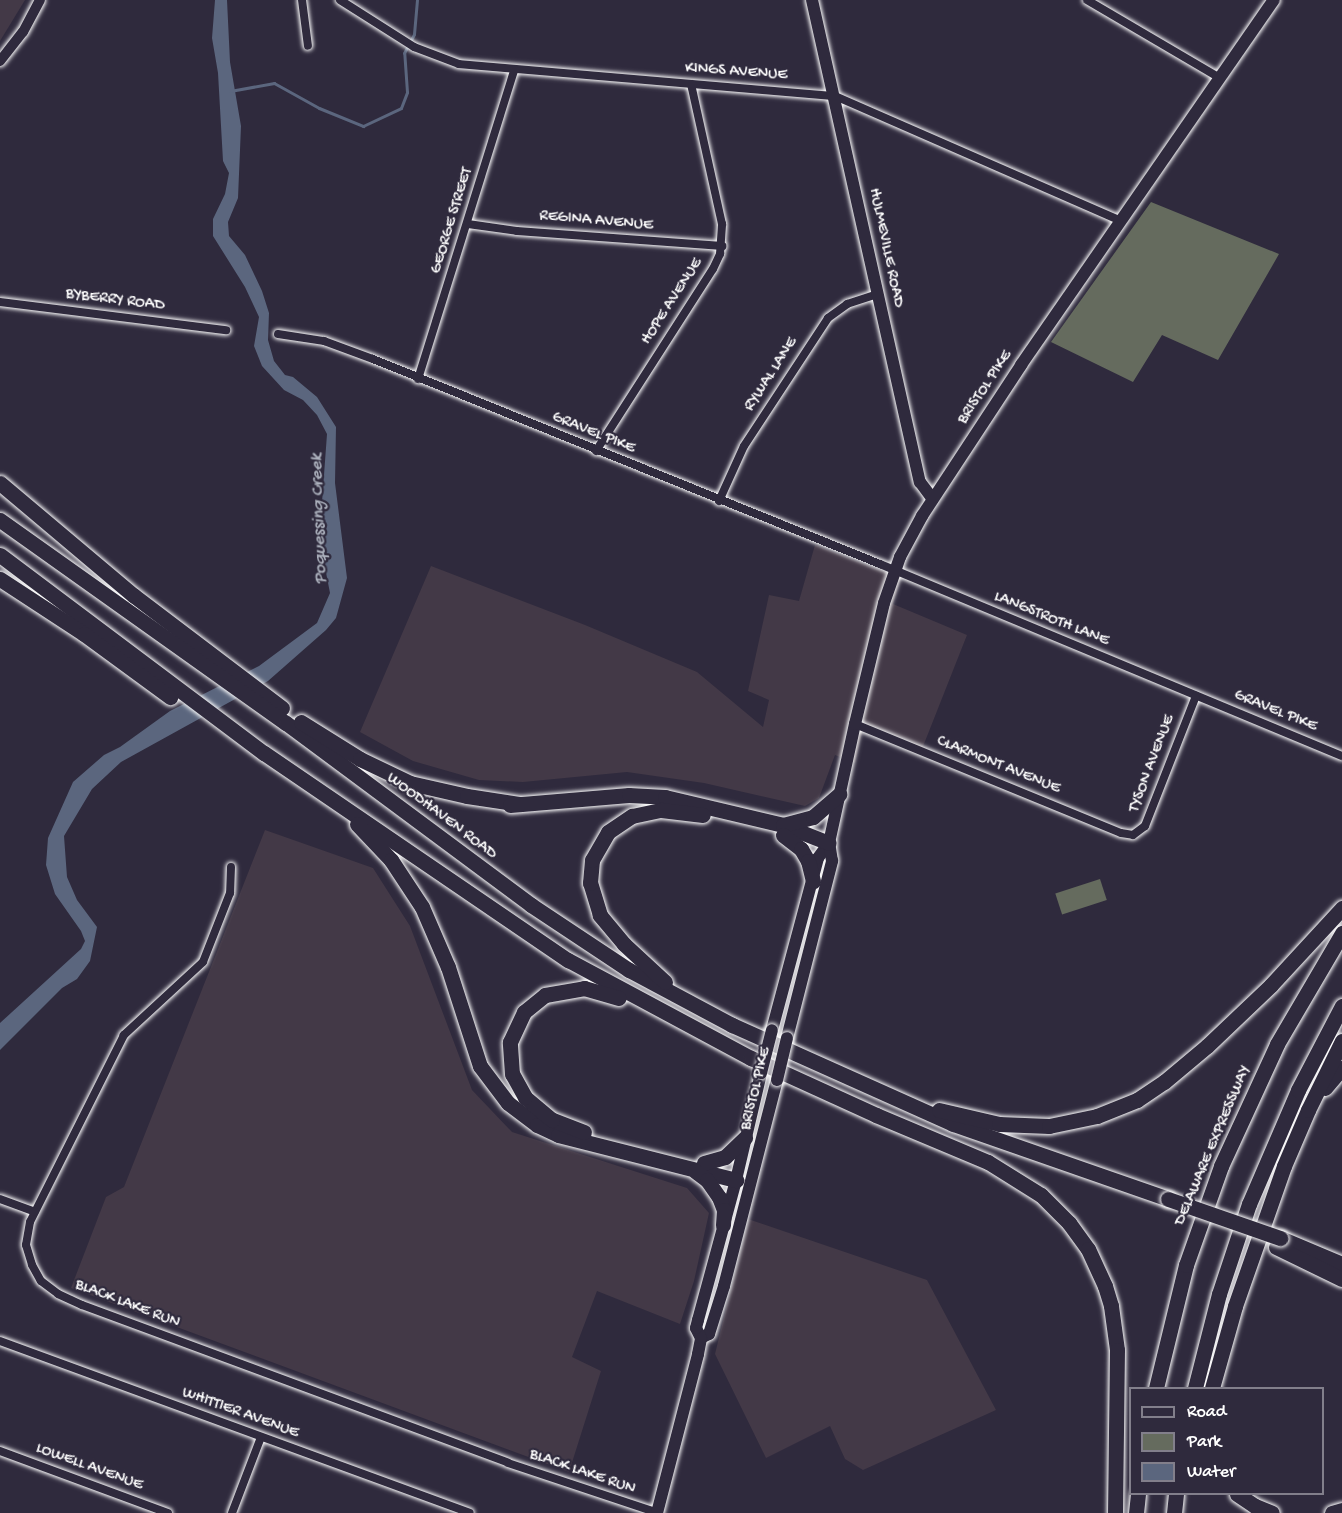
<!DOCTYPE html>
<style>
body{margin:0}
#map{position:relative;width:1342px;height:1513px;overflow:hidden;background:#2f2a3d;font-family:"Gochi Hand",sans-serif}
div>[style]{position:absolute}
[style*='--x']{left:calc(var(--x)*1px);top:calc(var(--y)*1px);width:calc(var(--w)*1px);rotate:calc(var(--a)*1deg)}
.built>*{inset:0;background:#433947}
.green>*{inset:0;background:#656b5e;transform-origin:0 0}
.water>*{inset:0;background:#5b667e}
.stream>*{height:3px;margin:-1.5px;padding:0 1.5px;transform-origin:1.5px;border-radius:1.5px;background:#5b667e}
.roads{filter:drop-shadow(0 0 2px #fff) drop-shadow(0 0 2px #fff)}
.minor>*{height:8px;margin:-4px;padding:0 4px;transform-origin:4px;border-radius:4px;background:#2f2a3d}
.tertiary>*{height:10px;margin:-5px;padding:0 5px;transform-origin:5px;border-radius:5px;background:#2f2a3d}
.secondary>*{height:12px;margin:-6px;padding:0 6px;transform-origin:6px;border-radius:6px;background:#2f2a3d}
.primary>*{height:12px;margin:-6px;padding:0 6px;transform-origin:6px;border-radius:6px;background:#2f2a3d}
.motorway>*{height:15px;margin:-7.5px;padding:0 7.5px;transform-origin:7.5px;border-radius:7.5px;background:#2f2a3d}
.bridges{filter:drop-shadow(0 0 2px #fff) drop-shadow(0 0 2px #fff)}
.primary-bridge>*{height:12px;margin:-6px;padding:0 6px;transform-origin:6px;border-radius:6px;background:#2f2a3d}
.motorway-bridge>*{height:15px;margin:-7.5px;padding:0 7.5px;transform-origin:7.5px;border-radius:7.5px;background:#2f2a3d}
span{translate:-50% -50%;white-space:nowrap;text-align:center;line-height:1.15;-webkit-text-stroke:4.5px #2f2a3d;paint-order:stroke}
.street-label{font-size:16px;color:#fff}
.water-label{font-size:18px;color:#adb2be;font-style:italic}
.legend{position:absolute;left:1129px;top:1387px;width:195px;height:108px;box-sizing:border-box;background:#2f2a3d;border:2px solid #827f8b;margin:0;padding:8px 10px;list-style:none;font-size:18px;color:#fff}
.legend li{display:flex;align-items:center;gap:12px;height:30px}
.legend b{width:30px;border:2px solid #827f8b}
</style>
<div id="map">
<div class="built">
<div style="clip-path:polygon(0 0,25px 0,0 41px)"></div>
<div style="clip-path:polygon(815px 545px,901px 578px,893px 604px,967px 635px,922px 749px,864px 725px,855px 763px,835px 755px,819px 798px,805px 806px,704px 783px,627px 772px,523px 782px,479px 780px,413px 761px,360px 732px,431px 566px,585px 625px,697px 672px,763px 727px,769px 700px,748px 691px,769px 595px,799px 601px)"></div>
<div style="clip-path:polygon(265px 830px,373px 868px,410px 926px,472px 1090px,512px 1132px,687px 1188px,709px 1213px,694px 1281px,680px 1324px,597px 1291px,572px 1357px,601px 1371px,569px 1472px,71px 1288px,106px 1197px,124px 1187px)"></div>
<div style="clip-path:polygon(748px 1219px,927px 1280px,996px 1410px,863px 1470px,845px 1459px,830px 1426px,766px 1458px,715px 1354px)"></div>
</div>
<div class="green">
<div style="clip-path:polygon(1151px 202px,1279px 254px,1218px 360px,1162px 335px,1133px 382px,1051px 342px)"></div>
<div style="left:1100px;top:879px;width:22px;height:47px;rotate:72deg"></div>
</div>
<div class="water">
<div style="clip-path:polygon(215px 0,227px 0,230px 62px,241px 126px,238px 198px,228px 222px,229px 236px,245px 255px,262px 291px,269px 313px,268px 340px,274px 361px,285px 375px,293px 377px,317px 397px,336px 427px,335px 483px,347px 578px,336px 618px,326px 630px,268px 681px,121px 762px,92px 789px,64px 836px,67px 877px,77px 900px,97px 927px,90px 961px,77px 979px,62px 988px,0 1050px,0 1023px,81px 949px,85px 941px,81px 931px,55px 894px,46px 865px,48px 838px,73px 782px,104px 755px,120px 747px,170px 711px,259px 666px,317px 623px,330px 593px,322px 552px,322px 502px,327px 434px,317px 415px,303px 400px,284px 390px,262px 366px,254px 346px,259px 317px,245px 287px,213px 236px,213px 219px,225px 194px,229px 173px,223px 161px,218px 73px,212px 38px)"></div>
</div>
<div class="stream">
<div style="--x:230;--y:91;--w:45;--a:-10.3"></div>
<div style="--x:274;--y:83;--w:51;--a:29.1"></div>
<div style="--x:319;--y:108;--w:48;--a:22.2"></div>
<div style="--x:363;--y:126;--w:42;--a:-25.3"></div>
<div style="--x:401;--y:108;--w:17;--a:-69"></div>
<div style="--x:407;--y:92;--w:39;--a:-94"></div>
<div style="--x:404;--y:53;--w:21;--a:-62"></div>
<div style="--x:414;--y:34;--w:34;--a:-85"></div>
</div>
<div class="roads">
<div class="minor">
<div style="--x:302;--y:0;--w:46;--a:82.6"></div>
<div style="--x:340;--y:0;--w:88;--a:32.4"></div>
<div style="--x:414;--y:47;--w:48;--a:20.7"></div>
<div style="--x:459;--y:64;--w:377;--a:4.9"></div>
<div style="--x:835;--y:96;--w:312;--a:23.6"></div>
<div style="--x:1087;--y:0;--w:154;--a:30.4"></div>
<div style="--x:468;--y:224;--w:49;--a:8.1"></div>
<div style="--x:517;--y:231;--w:206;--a:4.2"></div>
<div style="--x:0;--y:302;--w:228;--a:7.1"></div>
<div style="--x:278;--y:334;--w:47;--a:8.7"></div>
<div style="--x:324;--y:341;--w:52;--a:20.2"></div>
<div style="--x:373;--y:359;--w:547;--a:22.02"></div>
<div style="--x:880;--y:564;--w:500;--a:22.57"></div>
<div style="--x:418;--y:379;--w:324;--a:-72.7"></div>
<div style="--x:596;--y:451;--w:216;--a:-57.3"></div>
<div style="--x:713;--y:269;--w:17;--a:-65"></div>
<div style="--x:720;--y:254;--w:30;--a:-86"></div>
<div style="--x:722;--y:224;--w:143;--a:-102.5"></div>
<div style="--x:719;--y:501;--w:60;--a:-65.6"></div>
<div style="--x:744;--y:446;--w:153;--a:-56.7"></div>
<div style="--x:828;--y:318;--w:24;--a:-36"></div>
<div style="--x:847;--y:304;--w:33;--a:-18"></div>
<div style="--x:855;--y:724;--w:287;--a:22.3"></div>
<div style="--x:1121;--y:833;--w:12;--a:9"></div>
<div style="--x:1133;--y:835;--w:15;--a:-37"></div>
<div style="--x:1145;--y:826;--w:140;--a:-68.6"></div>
<div style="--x:231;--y:867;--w:26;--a:92"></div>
<div style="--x:230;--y:893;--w:74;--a:111.4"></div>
<div style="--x:203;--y:962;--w:108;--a:137.3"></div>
<div style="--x:124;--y:1035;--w:209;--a:116.7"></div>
<div style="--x:30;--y:1222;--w:23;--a:100"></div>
<div style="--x:26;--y:1245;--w:21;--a:73"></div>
<div style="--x:32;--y:1265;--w:18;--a:61"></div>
<div style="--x:41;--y:1281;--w:21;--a:37"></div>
<div style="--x:58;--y:1294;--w:26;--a:25"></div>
<div style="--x:82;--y:1305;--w:454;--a:20.3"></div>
<div style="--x:508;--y:1463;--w:158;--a:18.4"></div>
<div style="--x:0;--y:1199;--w:37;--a:20"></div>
<div style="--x:0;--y:1341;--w:500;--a:20.1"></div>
<div style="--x:0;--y:1451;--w:179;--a:20.3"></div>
<div style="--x:232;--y:1513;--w:81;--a:-69.1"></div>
</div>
<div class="tertiary">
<div style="--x:0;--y:61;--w:37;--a:-52"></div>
<div style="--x:23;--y:32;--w:36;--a:-62"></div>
</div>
<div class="secondary">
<div style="--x:812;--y:0;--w:494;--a:77.4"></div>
<div style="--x:920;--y:482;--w:21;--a:53"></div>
</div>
<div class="primary">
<div style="--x:772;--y:1030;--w:178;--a:-75"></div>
<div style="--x:818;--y:858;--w:19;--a:-54"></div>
<div style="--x:787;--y:1038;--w:183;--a:-75.7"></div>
<div style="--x:832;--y:861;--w:18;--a:-99"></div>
<div style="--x:829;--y:843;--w:122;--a:-77.7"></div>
<div style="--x:855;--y:724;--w:124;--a:-76.5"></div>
<div style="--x:884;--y:603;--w:49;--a:-70.8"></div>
<div style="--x:900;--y:557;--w:47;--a:-61.8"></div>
<div style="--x:922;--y:516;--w:181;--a:-56.7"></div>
<div style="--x:1021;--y:365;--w:444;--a:-55.3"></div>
<div style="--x:701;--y:1338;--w:9;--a:-27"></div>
<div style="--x:709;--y:1334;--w:50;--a:-72.6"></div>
<div style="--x:724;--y:1286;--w:213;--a:-75.6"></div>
<div style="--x:657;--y:1513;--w:164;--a:-75.5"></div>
<div style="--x:698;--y:1354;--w:16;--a:-79"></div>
<div style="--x:701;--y:1338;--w:11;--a:-117"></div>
<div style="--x:696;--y:1328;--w:8;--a:-76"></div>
<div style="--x:698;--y:1320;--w:145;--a:-74.8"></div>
<div style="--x:736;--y:1180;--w:110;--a:-76.8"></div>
</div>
<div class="motorway">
<div style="--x:0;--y:483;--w:174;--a:40.1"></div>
<div style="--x:133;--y:595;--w:187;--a:37.2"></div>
<div style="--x:0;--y:520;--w:351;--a:35.4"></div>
<div style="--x:286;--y:723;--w:305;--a:36.6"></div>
<div style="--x:531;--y:905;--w:118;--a:33.6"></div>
<div style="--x:629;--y:970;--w:117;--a:28.1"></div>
<div style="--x:732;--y:1025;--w:242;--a:24.1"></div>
<div style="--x:953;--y:1124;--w:228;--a:19.2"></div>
<div style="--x:0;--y:555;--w:330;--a:36.9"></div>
<div style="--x:264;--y:753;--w:368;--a:34.3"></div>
<div style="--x:568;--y:960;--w:208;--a:28.2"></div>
<div style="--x:751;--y:1058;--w:137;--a:24.5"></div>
<div style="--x:876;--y:1115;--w:121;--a:22.8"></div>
<div style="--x:988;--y:1162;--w:62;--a:31.9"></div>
<div style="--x:1041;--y:1195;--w:40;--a:45"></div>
<div style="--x:1069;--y:1223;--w:32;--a:54"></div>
<div style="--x:1088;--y:1249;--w:41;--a:65.3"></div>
<div style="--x:1105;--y:1286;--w:21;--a:73"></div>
<div style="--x:1111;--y:1306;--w:44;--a:82.2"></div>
<div style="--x:1117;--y:1350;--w:163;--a:90.7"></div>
<div style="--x:0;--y:579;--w:100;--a:33.2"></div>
<div style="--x:84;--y:634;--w:107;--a:36.2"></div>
<div style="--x:301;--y:722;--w:70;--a:32.1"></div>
<div style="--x:360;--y:759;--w:55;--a:25.6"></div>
<div style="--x:410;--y:783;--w:58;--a:12.8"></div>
<div style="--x:467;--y:796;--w:54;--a:8.6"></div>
<div style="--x:510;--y:805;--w:119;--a:-4.8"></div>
<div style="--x:629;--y:795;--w:36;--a:3"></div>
<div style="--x:665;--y:797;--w:121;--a:13.3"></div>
<div style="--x:783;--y:825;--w:49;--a:21.4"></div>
<div style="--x:357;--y:824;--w:50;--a:46.6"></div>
<div style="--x:391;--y:860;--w:56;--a:56.6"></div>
<div style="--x:422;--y:907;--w:65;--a:66.6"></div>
<div style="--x:448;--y:967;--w:104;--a:72.1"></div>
<div style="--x:480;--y:1066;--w:46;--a:52.9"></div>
<div style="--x:508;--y:1103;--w:36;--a:37"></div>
<div style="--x:537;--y:1125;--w:23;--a:25"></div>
<div style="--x:558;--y:1135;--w:184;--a:14.2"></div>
<div style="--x:783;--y:825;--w:31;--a:-15"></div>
<div style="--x:813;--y:817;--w:35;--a:-41"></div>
<div style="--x:783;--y:835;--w:23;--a:38"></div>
<div style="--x:801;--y:849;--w:14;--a:60"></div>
<div style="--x:808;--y:861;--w:21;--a:76"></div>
<div style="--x:665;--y:982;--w:56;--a:-137.2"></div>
<div style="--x:624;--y:944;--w:38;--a:-130"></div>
<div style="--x:600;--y:915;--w:34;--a:-107"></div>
<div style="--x:590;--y:883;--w:23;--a:-85"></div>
<div style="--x:592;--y:860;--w:32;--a:-60"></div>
<div style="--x:608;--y:832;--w:29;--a:-34"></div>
<div style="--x:632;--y:816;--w:30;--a:-12"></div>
<div style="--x:661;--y:810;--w:42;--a:6.8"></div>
<div style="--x:1325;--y:1088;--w:26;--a:-50"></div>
<div style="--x:939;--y:1110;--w:62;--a:13.1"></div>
<div style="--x:999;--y:1124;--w:50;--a:2.3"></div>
<div style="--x:1049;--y:1126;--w:49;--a:-11.8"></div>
<div style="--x:1097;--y:1116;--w:43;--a:-21.8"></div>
<div style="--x:1137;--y:1100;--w:32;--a:-34"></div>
<div style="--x:1164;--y:1082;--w:56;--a:-39.9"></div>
<div style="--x:1207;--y:1046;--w:88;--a:-43.6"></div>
<div style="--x:1271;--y:985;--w:105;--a:-47.3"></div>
<div style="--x:584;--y:1132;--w:34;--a:-159"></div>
<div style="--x:552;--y:1120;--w:35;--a:-140"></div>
<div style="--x:525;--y:1097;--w:26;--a:-119"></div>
<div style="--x:512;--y:1074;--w:32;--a:-94"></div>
<div style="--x:510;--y:1042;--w:33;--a:-65"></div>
<div style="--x:524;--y:1012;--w:27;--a:-39"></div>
<div style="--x:545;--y:995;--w:40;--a:-10"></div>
<div style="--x:584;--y:988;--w:36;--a:16"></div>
<div style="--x:704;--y:1163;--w:22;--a:-16"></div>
<div style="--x:725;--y:1157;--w:28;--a:-44"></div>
<div style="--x:695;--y:1171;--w:15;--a:37"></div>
<div style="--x:707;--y:1180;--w:21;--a:55"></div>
<div style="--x:719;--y:1197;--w:14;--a:69"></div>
<div style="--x:724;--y:1210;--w:15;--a:94"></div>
<div style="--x:1280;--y:1238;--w:67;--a:22.8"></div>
<div style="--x:1276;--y:1247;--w:73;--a:25.9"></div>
<div style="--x:1156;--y:1388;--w:127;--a:-76.3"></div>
<div style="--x:1186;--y:1265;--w:105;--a:-70.5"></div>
<div style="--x:1221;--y:1166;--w:134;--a:-65.3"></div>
<div style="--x:1277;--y:1044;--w:129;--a:-59.6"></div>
<div style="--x:1195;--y:1388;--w:97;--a:-75.7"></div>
<div style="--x:1219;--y:1294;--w:95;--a:-71.6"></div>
<div style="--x:1249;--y:1204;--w:124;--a:-66.7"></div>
<div style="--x:1298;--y:1090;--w:95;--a:-62.4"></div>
<div style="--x:1212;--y:1388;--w:85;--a:-74.3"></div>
<div style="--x:1235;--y:1306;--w:148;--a:-70.7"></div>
<div style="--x:1284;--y:1166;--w:61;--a:-66.8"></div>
<div style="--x:1308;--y:1110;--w:77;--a:-63.8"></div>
<div style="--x:1237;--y:1494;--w:22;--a:34"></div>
<div style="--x:1255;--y:1506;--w:18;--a:22"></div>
<div style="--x:1136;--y:1513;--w:19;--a:-84"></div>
<div style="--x:1174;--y:1513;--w:19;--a:-84"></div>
<div style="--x:1332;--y:1513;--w:10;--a:-17"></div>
</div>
</div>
<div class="bridges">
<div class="primary-bridge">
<div style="--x:761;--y:1073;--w:44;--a:-75.7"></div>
<div style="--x:777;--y:1080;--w:43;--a:-76.6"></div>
</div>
<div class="motorway-bridge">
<div style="--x:1168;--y:1199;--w:119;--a:19.2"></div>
</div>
</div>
<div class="street-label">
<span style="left:736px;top:73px;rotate:4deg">KINGS AVENUE</span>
<span style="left:453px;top:221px;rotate:-73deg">GEORGE STREET</span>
<span style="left:596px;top:222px;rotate:5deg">REGINA AVENUE</span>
<span style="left:885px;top:248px;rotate:78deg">HULMEVILLE ROAD</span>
<span style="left:115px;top:301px;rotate:7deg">BYBERRY ROAD</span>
<span style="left:673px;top:302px;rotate:-57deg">HOPE AVENUE</span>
<span style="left:772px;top:375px;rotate:-57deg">RYWAL LANE</span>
<span style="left:986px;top:388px;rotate:-56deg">BRISTOL PIKE</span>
<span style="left:593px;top:434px;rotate:22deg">GRAVEL PIKE</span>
<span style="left:1051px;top:620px;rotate:22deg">LANGSTROTH LANE</span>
<span style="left:1275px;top:712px;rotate:22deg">GRAVEL PIKE</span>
<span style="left:1153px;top:764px;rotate:-69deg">TYSON AVENUE</span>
<span style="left:998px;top:766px;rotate:22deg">CLARMONT AVENUE</span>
<span style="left:441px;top:817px;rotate:37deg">WOODHAVEN ROAD</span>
<span style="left:757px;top:1089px;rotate:-76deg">BRISTOL PIKE</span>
<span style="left:1214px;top:1146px;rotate:-67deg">DELAWARE EXPRESSWAY</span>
<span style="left:127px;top:1305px;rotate:21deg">BLACK LAKE RUN</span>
<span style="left:240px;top:1414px;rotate:20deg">WHITTIER AVENUE</span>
<span style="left:89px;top:1468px;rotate:20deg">LOWELL AVENUE</span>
<span style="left:582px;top:1473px;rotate:19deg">BLACK LAKE RUN</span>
</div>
<div class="water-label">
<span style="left:320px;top:519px;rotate:-92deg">Poquessing Creek</span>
</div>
<ul class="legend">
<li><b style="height:8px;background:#2f2a3d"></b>Road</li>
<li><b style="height:16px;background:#656b5e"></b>Park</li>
<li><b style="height:16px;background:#5b667e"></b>Water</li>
</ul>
</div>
